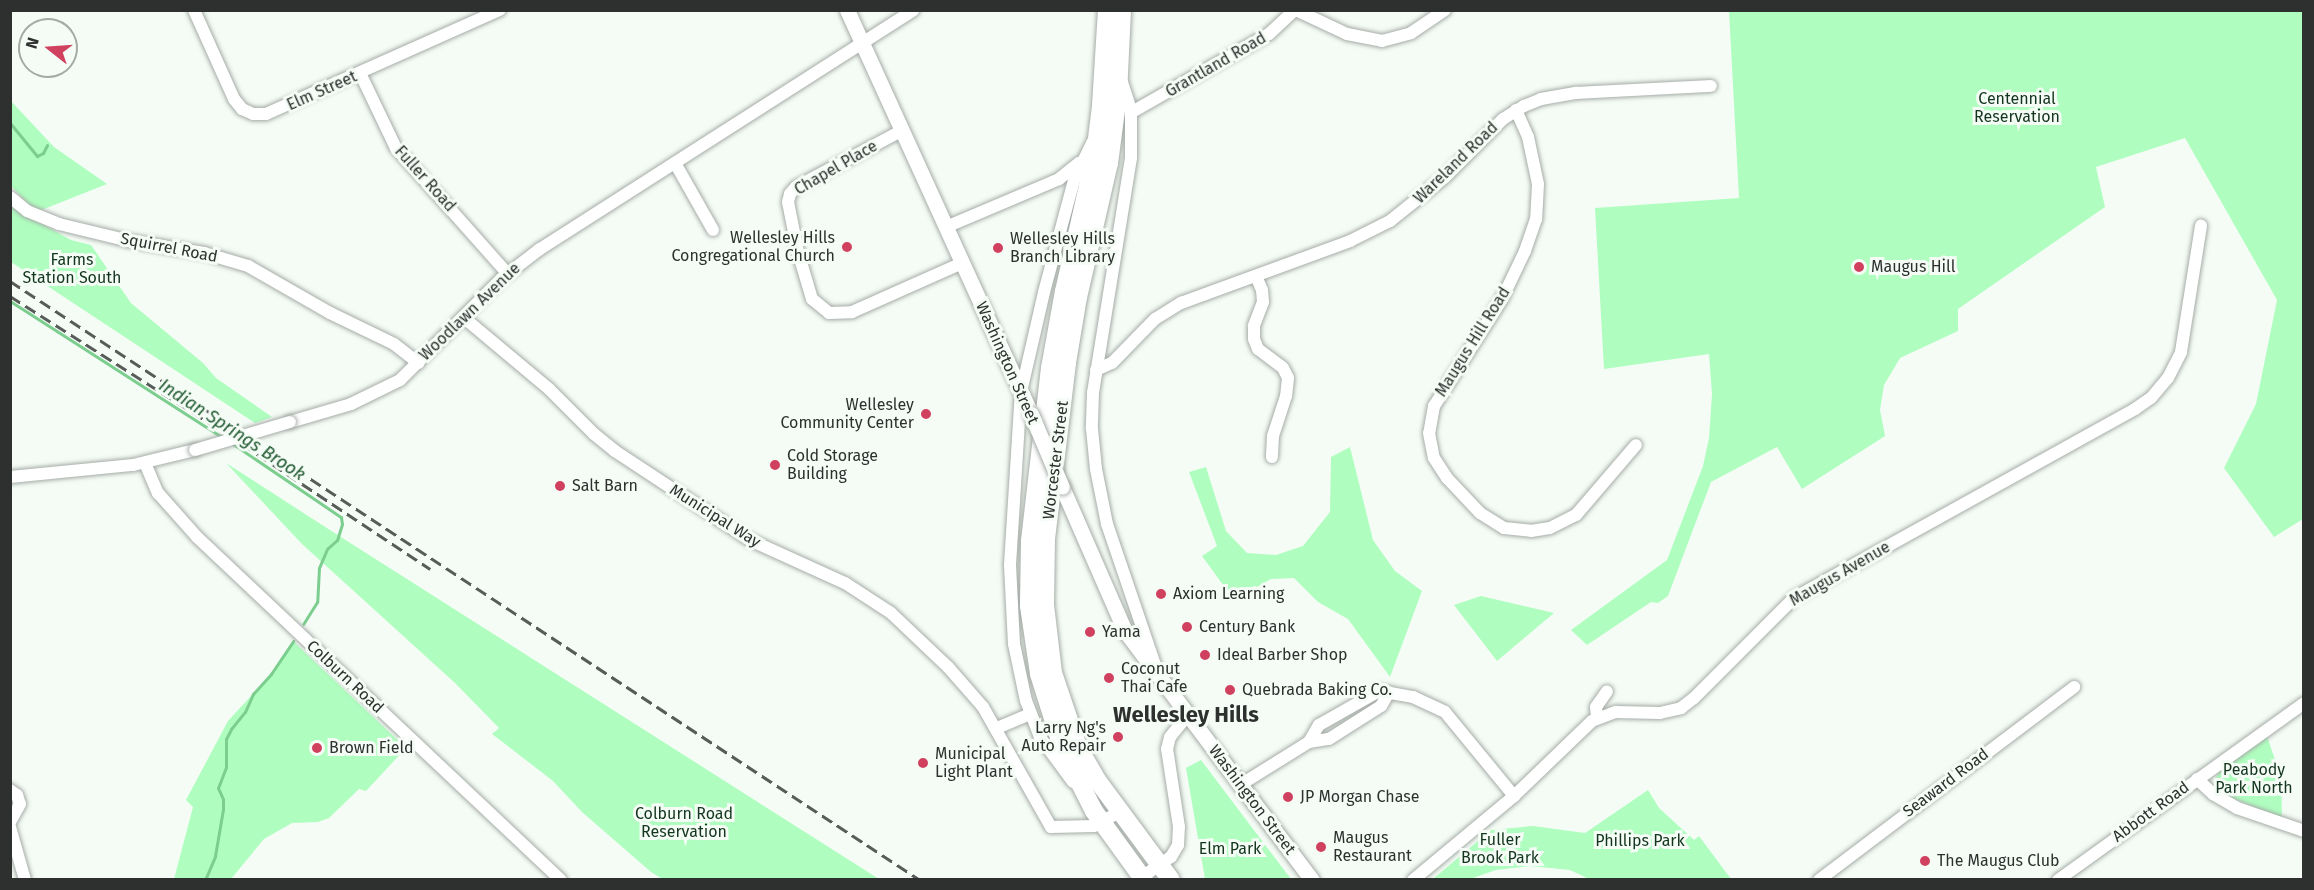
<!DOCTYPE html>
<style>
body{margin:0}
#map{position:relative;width:2314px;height:890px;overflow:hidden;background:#f5fcf6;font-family:"Fira Sans",sans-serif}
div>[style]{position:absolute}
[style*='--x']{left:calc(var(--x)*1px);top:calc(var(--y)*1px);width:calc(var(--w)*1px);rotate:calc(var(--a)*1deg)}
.green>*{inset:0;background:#affebf}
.stream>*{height:3px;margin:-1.5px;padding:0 1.5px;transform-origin:1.5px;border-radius:1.5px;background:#7cce8f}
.roads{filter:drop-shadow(0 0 2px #a6aca7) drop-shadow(0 0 2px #a6aca7)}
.minor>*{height:12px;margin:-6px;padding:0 6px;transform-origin:6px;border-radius:6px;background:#fff}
.major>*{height:15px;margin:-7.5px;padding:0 7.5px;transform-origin:7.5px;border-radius:7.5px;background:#fff}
.highway>*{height:18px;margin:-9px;padding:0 9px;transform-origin:9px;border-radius:9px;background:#fff}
.rail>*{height:3px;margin-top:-1.5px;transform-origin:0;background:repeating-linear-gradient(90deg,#585c59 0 12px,transparent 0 18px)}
.bridges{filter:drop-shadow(0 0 2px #a6aca7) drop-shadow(0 0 2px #a6aca7)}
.minor-bridge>*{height:12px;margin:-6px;padding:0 6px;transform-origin:6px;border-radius:6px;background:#fff}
.major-bridge>*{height:15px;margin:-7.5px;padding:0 7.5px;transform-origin:7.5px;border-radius:7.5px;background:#fff}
.dots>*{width:16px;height:16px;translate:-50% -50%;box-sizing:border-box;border:3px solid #f5fcf6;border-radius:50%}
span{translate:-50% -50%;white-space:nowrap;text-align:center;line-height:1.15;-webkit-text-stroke:6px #f5fcf6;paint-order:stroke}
.street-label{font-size:16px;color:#2d302e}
.park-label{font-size:16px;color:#13351d}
.poi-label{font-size:16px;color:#2d302e}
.right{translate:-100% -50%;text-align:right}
.left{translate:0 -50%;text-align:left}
.water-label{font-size:18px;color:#215b32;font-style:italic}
.district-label{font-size:22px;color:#2d302e;font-weight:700}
.frame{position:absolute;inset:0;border:12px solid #2d302e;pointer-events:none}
.north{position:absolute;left:18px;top:18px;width:60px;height:60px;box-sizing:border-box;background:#f5fcf6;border:2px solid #a5aaa6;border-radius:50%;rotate:287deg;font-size:16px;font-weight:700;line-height:24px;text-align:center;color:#2d302e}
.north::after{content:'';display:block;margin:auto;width:21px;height:27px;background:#d0415f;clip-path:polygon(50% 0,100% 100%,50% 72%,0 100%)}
</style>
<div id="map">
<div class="green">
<div style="clip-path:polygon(1729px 11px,2303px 11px,2303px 519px,2274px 537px,2224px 468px,2256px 404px,2277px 300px,2185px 138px,2096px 167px,2105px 207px,1958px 309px,1958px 331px,1900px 358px,1884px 385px,1880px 410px,1885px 436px,1802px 489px,1777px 447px,1711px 482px,1668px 596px,1658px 603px,1651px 602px,1587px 645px,1571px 630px,1667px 560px,1703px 466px,1709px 438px,1712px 394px,1709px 354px,1604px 369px,1595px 208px,1739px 198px)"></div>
<div style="clip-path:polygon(10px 100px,54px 147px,107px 184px,39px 211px,28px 204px,11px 186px)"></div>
<div style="clip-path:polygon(10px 206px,71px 240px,91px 245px,131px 303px,203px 363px,216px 378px,272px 417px,255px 423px,11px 262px)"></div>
<div style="clip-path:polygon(1350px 447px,1373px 540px,1395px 571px,1422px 591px,1390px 677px,1348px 619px,1318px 602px,1294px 578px,1271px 579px,1234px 600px,1202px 556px,1217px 546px,1189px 472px,1206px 467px,1226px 531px,1247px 553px,1276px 555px,1303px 546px,1330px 512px,1331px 457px)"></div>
<div style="clip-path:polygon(226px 463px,333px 532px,879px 879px,664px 880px,651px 872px,582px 812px,553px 781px,492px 734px,499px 728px,455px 683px,302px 544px)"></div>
<div style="clip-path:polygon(1481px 596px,1554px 613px,1497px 661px,1454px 605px)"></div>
<div style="clip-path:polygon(293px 641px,406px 748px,366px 791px,359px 789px,329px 818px,318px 822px,292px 823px,264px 839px,231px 879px,174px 879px,193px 807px,186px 800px,228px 721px,271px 674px)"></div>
<div style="clip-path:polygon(2267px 736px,2281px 778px,2282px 819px,2231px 797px,2218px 788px,2214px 782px,2220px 770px)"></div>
<div style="clip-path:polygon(1201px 760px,1291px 879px,1205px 879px,1186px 768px)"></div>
<div style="clip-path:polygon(1648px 790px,1659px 808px,1694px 840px,1699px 836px,1731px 879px,1589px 879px,1570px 870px,1530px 866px,1496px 870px,1470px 879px,1433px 879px,1491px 830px,1533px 826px,1585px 833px)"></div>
</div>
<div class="stream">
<div style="--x:10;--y:123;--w:43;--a:50.7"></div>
<div style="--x:37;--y:156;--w:7;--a:-27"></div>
<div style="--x:43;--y:153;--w:9;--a:-63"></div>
<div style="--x:10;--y:301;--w:252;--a:32.7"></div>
<div style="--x:233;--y:444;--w:130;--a:34.1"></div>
<div style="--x:341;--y:517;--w:7;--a:82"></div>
<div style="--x:342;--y:524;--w:17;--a:107"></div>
<div style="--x:337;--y:540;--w:13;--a:138"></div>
<div style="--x:327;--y:549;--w:21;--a:113"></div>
<div style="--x:319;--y:568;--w:34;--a:93"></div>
<div style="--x:317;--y:602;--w:26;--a:122"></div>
<div style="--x:205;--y:880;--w:26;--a:-67"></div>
<div style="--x:215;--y:856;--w:48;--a:-80.3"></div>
<div style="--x:223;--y:809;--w:10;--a:-90"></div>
<div style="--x:223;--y:799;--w:12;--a:-114"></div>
<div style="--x:218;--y:788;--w:22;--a:-69"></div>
<div style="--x:226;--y:767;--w:28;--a:-90"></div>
<div style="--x:226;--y:739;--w:11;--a:-63"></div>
<div style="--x:231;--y:729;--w:22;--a:-51"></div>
<div style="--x:245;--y:712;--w:20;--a:-66"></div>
<div style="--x:253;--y:694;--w:27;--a:-48"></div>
<div style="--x:271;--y:674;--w:40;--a:-56"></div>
</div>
<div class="roads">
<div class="minor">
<div style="--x:194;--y:10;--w:98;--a:65.8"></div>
<div style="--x:234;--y:99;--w:13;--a:51"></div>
<div style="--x:242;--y:109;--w:12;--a:24"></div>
<div style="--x:253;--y:114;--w:13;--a:0"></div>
<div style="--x:266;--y:114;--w:256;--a:-24"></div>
<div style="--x:1296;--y:10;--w:56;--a:25.2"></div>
<div style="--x:1347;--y:34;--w:36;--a:11"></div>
<div style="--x:1382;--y:41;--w:30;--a:-15"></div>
<div style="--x:1411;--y:33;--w:41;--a:-34.1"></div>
<div style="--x:360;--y:73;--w:83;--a:64.4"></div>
<div style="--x:396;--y:148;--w:167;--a:48.4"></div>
<div style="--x:1121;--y:79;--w:32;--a:72"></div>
<div style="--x:1131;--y:109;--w:49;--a:90"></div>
<div style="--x:1131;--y:158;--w:238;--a:99.2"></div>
<div style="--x:1093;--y:393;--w:36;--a:92"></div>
<div style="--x:1092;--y:429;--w:40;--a:84.3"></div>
<div style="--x:1096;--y:469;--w:56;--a:78.7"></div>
<div style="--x:1107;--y:524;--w:149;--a:71.2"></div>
<div style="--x:1516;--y:110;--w:30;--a:66"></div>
<div style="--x:1528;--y:137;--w:48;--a:78"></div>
<div style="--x:1538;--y:184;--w:35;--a:93"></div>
<div style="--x:1536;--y:219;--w:34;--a:109"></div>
<div style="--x:1525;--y:251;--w:53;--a:115.6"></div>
<div style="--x:1502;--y:299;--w:127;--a:122.4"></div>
<div style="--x:1434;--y:406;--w:27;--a:100"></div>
<div style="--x:1429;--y:433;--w:25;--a:79"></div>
<div style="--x:1434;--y:458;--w:24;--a:57"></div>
<div style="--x:1447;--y:478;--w:48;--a:46.7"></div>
<div style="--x:1480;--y:513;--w:28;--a:32"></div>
<div style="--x:1504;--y:528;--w:27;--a:6"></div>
<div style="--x:1531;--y:531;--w:19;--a:-9"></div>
<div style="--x:1550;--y:528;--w:29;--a:-27"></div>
<div style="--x:1576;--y:515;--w:92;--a:-49.4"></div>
<div style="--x:1132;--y:112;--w:158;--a:-29.7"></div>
<div style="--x:1269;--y:34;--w:35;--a:-43"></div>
<div style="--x:901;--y:131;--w:119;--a:151.9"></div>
<div style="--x:796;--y:187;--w:9;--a:131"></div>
<div style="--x:790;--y:194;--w:8;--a:104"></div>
<div style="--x:788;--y:202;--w:51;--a:78.7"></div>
<div style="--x:798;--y:252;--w:49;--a:73.4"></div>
<div style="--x:812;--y:299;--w:22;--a:39"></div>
<div style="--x:829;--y:313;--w:23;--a:-2"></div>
<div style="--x:852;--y:312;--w:120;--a:-24"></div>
<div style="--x:675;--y:163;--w:77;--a:60.4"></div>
<div style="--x:10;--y:197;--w:22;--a:39"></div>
<div style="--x:27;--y:211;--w:35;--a:22"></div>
<div style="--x:59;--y:224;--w:73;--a:13.5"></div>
<div style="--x:130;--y:241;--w:75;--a:9.2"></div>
<div style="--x:204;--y:253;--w:46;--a:16.5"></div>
<div style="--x:248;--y:266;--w:95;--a:29.8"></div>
<div style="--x:330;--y:313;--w:71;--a:25.8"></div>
<div style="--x:394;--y:344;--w:31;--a:38"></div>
<div style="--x:946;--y:227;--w:123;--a:-23"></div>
<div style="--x:1059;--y:179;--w:26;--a:-39"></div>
<div style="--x:1256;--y:276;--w:15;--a:67"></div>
<div style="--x:1262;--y:290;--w:12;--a:85"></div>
<div style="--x:1263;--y:302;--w:26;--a:111"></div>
<div style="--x:1254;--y:326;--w:13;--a:90"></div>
<div style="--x:1254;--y:339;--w:11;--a:68"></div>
<div style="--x:1258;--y:349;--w:31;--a:37"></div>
<div style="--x:1283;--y:368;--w:11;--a:63"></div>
<div style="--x:1288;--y:378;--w:18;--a:96"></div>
<div style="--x:1286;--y:396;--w:42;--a:108"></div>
<div style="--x:1273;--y:436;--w:21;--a:93"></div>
<div style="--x:463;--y:317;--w:112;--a:39.9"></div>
<div style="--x:549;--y:389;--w:64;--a:45"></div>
<div style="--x:594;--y:434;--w:27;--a:39"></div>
<div style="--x:615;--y:451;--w:162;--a:33.4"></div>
<div style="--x:750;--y:540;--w:104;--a:24.4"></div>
<div style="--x:845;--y:583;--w:55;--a:33.1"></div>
<div style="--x:891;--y:613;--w:79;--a:43.5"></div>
<div style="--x:948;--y:667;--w:53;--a:48.8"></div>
<div style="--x:983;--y:707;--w:138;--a:60.5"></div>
<div style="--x:1051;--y:827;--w:43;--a:-1.3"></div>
<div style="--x:1094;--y:826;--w:31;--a:-29"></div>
<div style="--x:1096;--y:370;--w:17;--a:-24"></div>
<div style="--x:1112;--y:363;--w:62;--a:-45.7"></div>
<div style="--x:1155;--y:319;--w:31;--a:-32"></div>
<div style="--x:1181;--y:303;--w:180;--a:-20.1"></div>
<div style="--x:1350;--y:241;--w:45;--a:-26.6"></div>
<div style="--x:1390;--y:221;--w:70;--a:-38.7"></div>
<div style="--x:1445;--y:177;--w:82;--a:-45"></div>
<div style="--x:1503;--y:119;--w:25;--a:-32"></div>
<div style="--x:1524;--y:106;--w:18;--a:-22"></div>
<div style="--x:1541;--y:99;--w:36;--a:-10"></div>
<div style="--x:1576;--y:93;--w:135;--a:-3"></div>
<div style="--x:290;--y:422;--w:64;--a:-16.4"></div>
<div style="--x:351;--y:404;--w:55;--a:-26.1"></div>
<div style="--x:400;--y:380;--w:143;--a:-45"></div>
<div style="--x:501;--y:279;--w:49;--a:-37.6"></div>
<div style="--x:540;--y:249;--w:443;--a:-32.6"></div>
<div style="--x:145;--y:463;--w:33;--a:67"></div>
<div style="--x:158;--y:493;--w:59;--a:48.4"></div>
<div style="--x:197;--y:537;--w:500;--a:43.3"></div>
<div style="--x:10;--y:477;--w:124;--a:-5.6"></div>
<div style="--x:133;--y:465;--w:64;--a:-13.6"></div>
<div style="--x:1597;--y:718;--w:11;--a:-95"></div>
<div style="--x:1596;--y:707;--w:19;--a:-55"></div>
<div style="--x:997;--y:728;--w:36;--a:-23"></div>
<div style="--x:1309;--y:742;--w:20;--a:-9"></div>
<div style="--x:1329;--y:739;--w:62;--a:-32.4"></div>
<div style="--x:1381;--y:706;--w:16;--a:-60"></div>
<div style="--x:2197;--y:779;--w:22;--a:43"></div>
<div style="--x:2213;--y:794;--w:28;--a:30"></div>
<div style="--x:2237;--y:808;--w:71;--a:18.9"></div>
<div style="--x:1073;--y:782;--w:56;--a:-126.3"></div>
<div style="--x:1040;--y:737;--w:39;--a:-111"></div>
<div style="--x:1026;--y:701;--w:58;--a:-101.9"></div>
<div style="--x:1014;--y:644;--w:79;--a:-92.9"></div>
<div style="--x:1010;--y:565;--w:173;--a:-86.4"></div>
<div style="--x:1021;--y:392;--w:103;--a:-77"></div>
<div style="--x:1044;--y:292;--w:116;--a:-75"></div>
<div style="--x:1074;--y:180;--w:43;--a:-64"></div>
<div style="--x:1240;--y:785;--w:81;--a:-31.9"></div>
<div style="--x:1309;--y:742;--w:20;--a:-60"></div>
<div style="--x:1319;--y:725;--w:69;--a:-29.5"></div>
<div style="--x:1379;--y:691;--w:35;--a:10"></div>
<div style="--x:1413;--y:697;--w:35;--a:25"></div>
<div style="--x:1445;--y:712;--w:109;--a:50.6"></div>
<div style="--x:10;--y:790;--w:9;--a:36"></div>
<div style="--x:17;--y:795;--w:9;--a:72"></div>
<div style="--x:20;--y:804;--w:21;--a:119"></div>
<div style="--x:10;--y:827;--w:55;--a:74.2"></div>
<div style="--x:1142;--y:877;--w:35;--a:-35"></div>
<div style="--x:1171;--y:857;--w:14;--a:-60"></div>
<div style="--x:1178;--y:845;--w:18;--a:-87"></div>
<div style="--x:1179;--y:827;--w:79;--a:-98.7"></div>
<div style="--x:1167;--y:749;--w:12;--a:-76"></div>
<div style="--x:1170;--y:737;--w:27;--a:-51"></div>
<div style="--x:1413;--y:880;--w:131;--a:-39.7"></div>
<div style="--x:1514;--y:796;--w:108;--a:-43.9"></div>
<div style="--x:1592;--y:721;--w:26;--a:-21"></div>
<div style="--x:1616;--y:712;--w:44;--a:1.3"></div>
<div style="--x:1660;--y:713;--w:22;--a:-13"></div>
<div style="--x:1681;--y:708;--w:16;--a:-38"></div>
<div style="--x:1694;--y:698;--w:141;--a:-45"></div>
<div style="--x:1794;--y:598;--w:390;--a:-29"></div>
<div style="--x:2135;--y:409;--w:19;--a:-35"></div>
<div style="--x:2151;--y:398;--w:26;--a:-50"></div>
<div style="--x:2168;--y:378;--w:29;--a:-63"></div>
<div style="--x:2181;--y:352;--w:128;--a:-81"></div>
<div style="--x:1819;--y:880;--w:320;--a:-37.1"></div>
<div style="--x:2058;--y:880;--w:303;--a:-35.7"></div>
</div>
<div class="major">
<div style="--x:847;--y:10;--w:444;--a:65.5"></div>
<div style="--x:1062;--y:487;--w:157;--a:66.4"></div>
<div style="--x:1125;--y:631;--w:311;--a:53.1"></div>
</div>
<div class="highway">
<div style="--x:1107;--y:10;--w:96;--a:93.6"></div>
<div style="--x:1101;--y:106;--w:49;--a:97"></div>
<div style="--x:1095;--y:155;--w:139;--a:102.8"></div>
<div style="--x:1064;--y:291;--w:78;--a:100.3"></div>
<div style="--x:1050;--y:368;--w:173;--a:96.6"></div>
<div style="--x:1030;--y:540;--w:66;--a:90.9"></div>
<div style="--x:1029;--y:606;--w:69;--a:81.6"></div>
<div style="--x:1039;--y:674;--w:80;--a:72.5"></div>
<div style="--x:1063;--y:750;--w:68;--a:63.1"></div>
<div style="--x:1094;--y:811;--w:85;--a:54.1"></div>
<div style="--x:1122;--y:10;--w:85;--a:92.7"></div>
<div style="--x:1118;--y:95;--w:69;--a:97.5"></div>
<div style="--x:1109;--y:163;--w:138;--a:103"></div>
<div style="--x:1078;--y:297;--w:67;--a:99.5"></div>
<div style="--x:1067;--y:363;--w:177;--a:96.8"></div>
<div style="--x:1046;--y:539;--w:66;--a:90.9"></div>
<div style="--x:1045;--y:605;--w:68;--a:83.3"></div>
<div style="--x:1053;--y:673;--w:78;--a:71.3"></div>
<div style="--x:1078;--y:747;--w:38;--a:60"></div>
<div style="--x:1097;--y:780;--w:124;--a:53.5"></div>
</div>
</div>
<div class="rail">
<div style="--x:10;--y:281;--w:1089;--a:33.35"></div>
<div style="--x:10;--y:296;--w:257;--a:32.5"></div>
<div style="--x:227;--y:434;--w:244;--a:33.6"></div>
</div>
<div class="bridges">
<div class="minor-bridge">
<div style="--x:195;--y:450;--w:99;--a:-16.4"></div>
</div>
<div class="major-bridge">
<div style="--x:1031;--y:414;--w:79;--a:67"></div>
</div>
</div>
<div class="dots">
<div style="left:847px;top:247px;background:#d0415f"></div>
<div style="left:998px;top:248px;background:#d0415f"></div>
<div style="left:1859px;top:267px;background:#d0415f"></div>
<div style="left:926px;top:414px;background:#d0415f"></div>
<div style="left:775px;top:465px;background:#d0415f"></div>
<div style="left:560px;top:486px;background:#d0415f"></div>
<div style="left:1161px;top:594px;background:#d0415f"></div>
<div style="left:1187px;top:627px;background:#d0415f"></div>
<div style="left:1090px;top:632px;background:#d0415f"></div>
<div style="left:1205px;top:655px;background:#d0415f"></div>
<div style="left:1109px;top:678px;background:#d0415f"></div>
<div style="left:1230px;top:690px;background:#d0415f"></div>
<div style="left:1118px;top:737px;background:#d0415f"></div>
<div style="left:317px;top:748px;background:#d0415f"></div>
<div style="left:923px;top:763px;background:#d0415f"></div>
<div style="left:1288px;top:797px;background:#d0415f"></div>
<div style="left:1321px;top:847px;background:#d0415f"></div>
<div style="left:1925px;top:861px;background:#d0415f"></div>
</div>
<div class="street-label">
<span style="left:1216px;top:65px;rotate:-30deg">Grantland Road</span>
<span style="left:322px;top:91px;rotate:-24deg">Elm Street</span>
<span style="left:1456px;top:163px;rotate:-44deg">Wareland Road</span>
<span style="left:836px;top:168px;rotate:-30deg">Chapel Place</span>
<span style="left:425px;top:179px;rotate:48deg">Fuller Road</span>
<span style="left:169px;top:248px;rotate:11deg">Squirrel Road</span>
<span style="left:470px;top:312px;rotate:-44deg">Woodlawn Avenue</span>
<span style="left:1473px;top:342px;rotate:-58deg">Maugus Hill Road</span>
<span style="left:1007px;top:363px;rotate:66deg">Washington Street</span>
<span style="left:1056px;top:460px;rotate:-83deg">Worcester Street</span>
<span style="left:715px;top:516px;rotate:32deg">Municipal Way</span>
<span style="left:1840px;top:574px;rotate:-30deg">Maugus Avenue</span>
<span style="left:345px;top:677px;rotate:43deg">Colburn Road</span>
<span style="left:1946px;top:783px;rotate:-37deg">Seaward Road</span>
<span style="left:1252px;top:800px;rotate:53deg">Washington Street</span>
<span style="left:2151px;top:812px;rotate:-36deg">Abbott Road</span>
</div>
<div class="park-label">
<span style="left:2017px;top:108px">Centennial<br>Reservation</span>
<span style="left:72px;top:269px">Farms<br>Station South</span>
<span style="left:2254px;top:779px">Peabody<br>Park North</span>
<span style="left:684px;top:823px">Colburn Road<br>Reservation</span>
<span style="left:1500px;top:849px">Fuller<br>Brook Park</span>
<span style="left:1640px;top:841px">Phillips Park</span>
<span style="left:1230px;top:849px">Elm Park</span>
</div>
<div class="poi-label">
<span class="right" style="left:835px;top:247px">Wellesley Hills<br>Congregational Church</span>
<span class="left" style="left:1010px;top:248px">Wellesley Hills<br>Branch Library</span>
<span class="left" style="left:1871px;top:267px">Maugus Hill</span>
<span class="right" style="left:914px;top:414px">Wellesley<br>Community Center</span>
<span class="left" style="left:787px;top:465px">Cold Storage<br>Building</span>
<span class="left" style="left:572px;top:486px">Salt Barn</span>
<span class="left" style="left:1173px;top:594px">Axiom Learning</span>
<span class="left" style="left:1199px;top:627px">Century Bank</span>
<span class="left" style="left:1102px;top:632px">Yama</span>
<span class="left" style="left:1217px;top:655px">Ideal Barber Shop</span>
<span class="left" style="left:1121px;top:678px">Coconut<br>Thai Cafe</span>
<span class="left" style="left:1242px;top:690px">Quebrada Baking Co.</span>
<span class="right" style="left:1106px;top:737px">Larry Ng's<br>Auto Repair</span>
<span class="left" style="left:329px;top:748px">Brown Field</span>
<span class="left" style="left:935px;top:763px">Municipal<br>Light Plant</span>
<span class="left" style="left:1300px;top:797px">JP Morgan Chase</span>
<span class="left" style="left:1333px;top:847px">Maugus<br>Restaurant</span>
<span class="left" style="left:1937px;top:861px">The Maugus Club</span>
</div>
<div class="water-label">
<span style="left:232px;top:430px;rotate:33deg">Indian Springs Brook</span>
</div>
<div class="district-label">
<span style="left:1186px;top:715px">Wellesley Hills</span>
</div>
<div class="frame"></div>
<div class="north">N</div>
</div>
